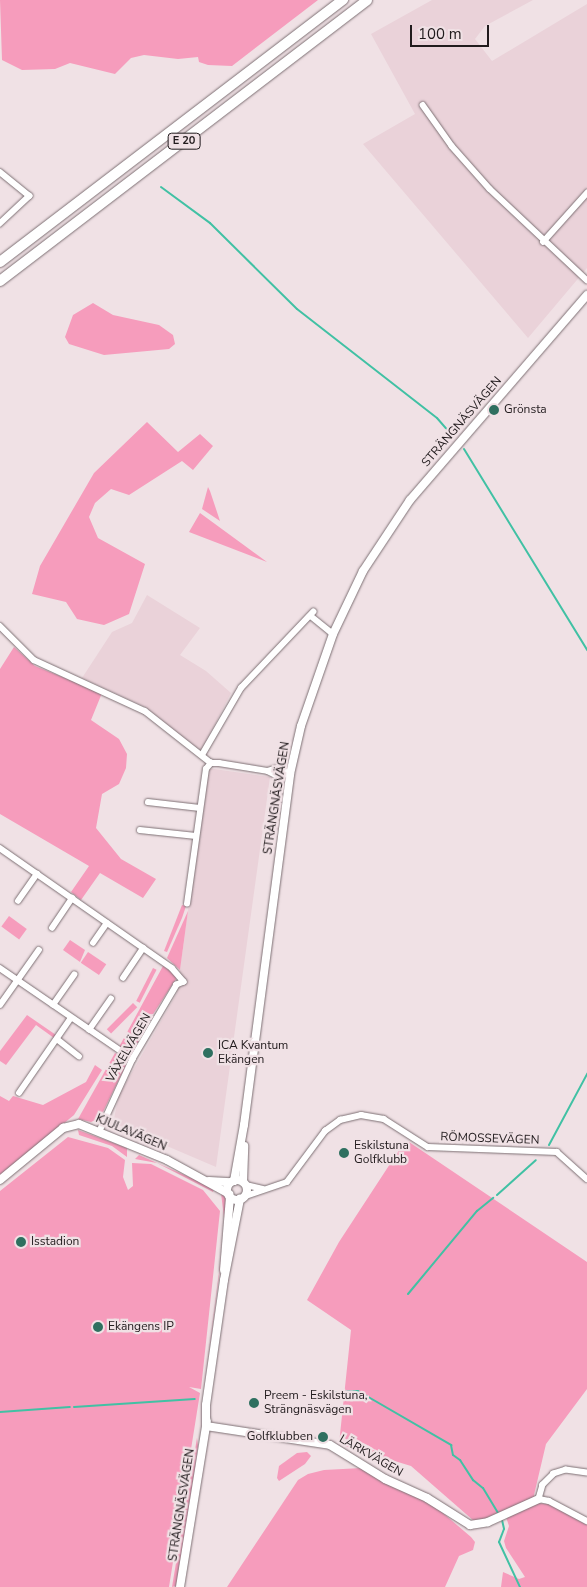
<!DOCTYPE html>
<meta charset="utf-8">
<style>
body{margin:0}
#map{position:relative;width:587px;height:1587px;overflow:hidden;background:#f0e1e5;font-family:"Nunito Sans",sans-serif}
div>[style]{position:absolute}
[style*='--x']{left:calc(var(--x)*1px);top:calc(var(--y)*1px);width:calc(var(--w)*1px);rotate:calc(var(--a)*1deg)}
.built>*{inset:0;background:#ead2d9}
.green>*{inset:0;background:#f69cbc;transform-origin:0 0}
.stream>*{height:2px;margin:-1px;padding:0 1px;transform-origin:1px;border-radius:1px;background:#41c1a4}
.roads{filter:drop-shadow(0 0 1px #7d7074) drop-shadow(0 0 1px #7d7074)}
.street>*{height:5.5px;margin:-2.75px;padding:0 2.75px;transform-origin:2.75px;border-radius:2.75px;background:#fff}
.secondary>*{height:8px;margin:-4px;padding:0 4px;transform-origin:4px;border-radius:4px;background:#fff}
.secondary>.ring{margin:-4px;padding:0;box-sizing:content-box;background:none;border:8px solid #fff;border-radius:50%}
.highway>*{height:10px;margin:-5px;padding:0 5px;transform-origin:5px;border-radius:5px;background:#fff}
.dots>*{width:14px;height:14px;translate:-50% -50%;box-sizing:border-box;border:2px solid #f0e1e5;border-radius:50%}
span{translate:-50% -50%;white-space:nowrap;text-align:center;line-height:1.15;-webkit-text-stroke:4.5px #f0e1e5;paint-order:stroke}
.shield-label span{padding:1px 4px;background:#f0e1e5;border:1px solid;border-radius:4px;-webkit-text-stroke-width:0}
.shield-label{font-size:11px;color:#211b1d;font-weight:700}
.poi-label{font-size:12px;color:#211b1d}
.left{translate:0 -50%;text-align:left}
.right{translate:-100% -50%;text-align:right}
.street-label{font-size:12px;color:#211b1d}
.scale{position:absolute;left:410px;top:25px;width:79px;height:22px;box-sizing:border-box;border:2px solid #211b1d;border-top:0;padding-left:6px;font-size:15px;line-height:18px;white-space:nowrap;color:#211b1d;-webkit-text-stroke:4px #f0e1e5;paint-order:stroke}
</style>
<div id="map">
<div class="built">
<div style="clip-path:polygon(432px 0,533px 0,485px 26px,475px 39px,492px 61px,587px 4px,587px 268px,528px 338px,363px 144px,415px 114px,371px 34px)"></div>
<div style="clip-path:polygon(147px 595px,200px 628px,180px 655px,206px 671px,231px 693px,202px 750px,196px 749px,145px 707px,82px 678px,112px 632px,132px 623px)"></div>
<div style="clip-path:polygon(207px 768px,270px 777px,216px 1167px,113px 1123px,119px 1095px,177px 993px)"></div>
</div>
<div class="green">
<div style="clip-path:polygon(0 0,318px 0,232px 66px,208px 65px,199px 62px,198px 57px,178px 59px,144px 55px,131px 58px,115px 74px,70px 63px,55px 69px,22px 70px,2px 60px)"></div>
<div style="clip-path:polygon(93px 303px,113px 315px,159px 325px,173px 335px,175px 344px,169px 349px,104px 355px,69px 344px,65px 337px,73px 315px)"></div>
<div style="clip-path:polygon(147px 422px,178px 452px,200px 434px,213px 446px,193px 470px,182px 461px,129px 495px,111px 489px,95px 503px,89px 517px,98px 538px,145px 564px,129px 614px,104px 625px,77px 619px,66px 602px,32px 594px,40px 566px,94px 473px)"></div>
<div style="clip-path:polygon(208px 487px,210px 491px,220px 521px,202px 509px)"></div>
<div style="clip-path:polygon(200px 513px,241px 543px,267px 562px,189px 532px)"></div>
<div style="clip-path:polygon(14px 647px,35px 666px,102px 693px,91px 720px,119px 739px,127px 754px,126px 768px,119px 784px,102px 794px,96px 828px,121px 859px,156px 879px,143px 898px,100px 873px,81px 900px,71px 892px,89px 866px,0 814px,0 669px)"></div>
<div style="clip-path:polygon(182px 905px,186px 906px,182px 918px,167px 952px,164px 951px)"></div>
<div style="clip-path:polygon(188px 911px,180px 970px,167px 958px)"></div>
<div style="left:9px;top:916px;width:22px;height:13px;rotate:36deg"></div>
<div style="clip-path:polygon(70px 940px,85px 950px,80px 962px,63px 950px)"></div>
<div style="left:88px;top:952px;width:22px;height:13px;rotate:34deg"></div>
<div style="clip-path:polygon(163px 966px,176px 975px,176px 979px,142px 1031px,136px 1048px,132px 1053px,126px 1052px,119px 1047px)"></div>
<div style="left:153px;top:968px;width:4px;height:37px;rotate:27deg"></div>
<div style="left:133px;top:1003px;width:6px;height:37px;rotate:45deg"></div>
<div style="clip-path:polygon(27px 1015px,56px 1035px,54px 1038px,36px 1025px,6px 1065px,0 1061px,0 1051px)"></div>
<div style="clip-path:polygon(115px 1053px,126px 1059px,126px 1065px,100px 1118px,91px 1122px,78px 1119px)"></div>
<div style="clip-path:polygon(95px 1065px,102px 1070px,74px 1115px,0 1176px,0 1096px,9px 1101px,13px 1096px,43px 1105px,86px 1082px)"></div>
<div style="clip-path:polygon(78px 1130px,127px 1148px,127px 1157px,112px 1146px,79px 1135px)"></div>
<div style="clip-path:polygon(68px 1137px,108px 1148px,125px 1160px,123px 1177px,128px 1190px,133px 1186px,132px 1163px,151px 1164px,203px 1190px,220px 1211px,201px 1389px,189px 1387px,200px 1393px,169px 1587px,0 1587px,0 1191px)"></div>
<div style="clip-path:polygon(405px 1141px,409px 1142px,587px 1262px,587px 1389px,546px 1444px,534px 1495px,537px 1503px,549px 1504px,587px 1525px,587px 1587px,501px 1587px,503px 1572px,519px 1579px,525px 1577px,506px 1548px,504px 1541px,509px 1526px,506px 1517px,474px 1521px,411px 1466px,339px 1444px,351px 1330px,307px 1300px,339px 1242px)"></div>
<div style="clip-path:polygon(139px 1155px,214px 1188px,213px 1192px,157px 1163px,135px 1159px)"></div>
<div style="clip-path:polygon(221px 1193px,229px 1201px,203px 1397px,225px 1226px)"></div>
<div style="clip-path:polygon(197px 1438px,198px 1446px,183px 1550px,176px 1586px,172px 1587px)"></div>
<div style="clip-path:polygon(307px 1452px,311px 1456px,305px 1464px,279px 1481px,277px 1478px,279px 1466px,297px 1453px)"></div>
<div style="clip-path:polygon(362px 1468px,430px 1502px,471px 1537px,475px 1542px,473px 1550px,459px 1556px,445px 1587px,227px 1587px,298px 1480px,308px 1474px,324px 1470px)"></div>
</div>
<div class="stream">
<div style="--x:161;--y:187;--w:61;--a:36.3"></div>
<div style="--x:210;--y:223;--w:122;--a:44.7"></div>
<div style="--x:297;--y:309;--w:177;--a:37.9"></div>
<div style="--x:437;--y:418;--w:21;--a:49"></div>
<div style="--x:464;--y:449;--w:236;--a:58.5"></div>
<div style="--x:549;--y:1145;--w:81;--a:-61.8"></div>
<div style="--x:497;--y:1195;--w:52;--a:-41.9"></div>
<div style="--x:408;--y:1294;--w:108;--a:-50.3"></div>
<div style="--x:477;--y:1211;--w:21;--a:-39"></div>
<div style="--x:320;--y:1393;--w:38;--a:-3"></div>
<div style="--x:358;--y:1391;--w:108;--a:30.1"></div>
<div style="--x:451;--y:1445;--w:10;--a:79"></div>
<div style="--x:453;--y:1455;--w:9;--a:36"></div>
<div style="--x:460;--y:1460;--w:24;--a:57"></div>
<div style="--x:473;--y:1480;--w:13;--a:39"></div>
<div style="--x:483;--y:1488;--w:31;--a:59"></div>
<div style="--x:74;--y:1407;--w:121;--a:-3.8"></div>
<div style="--x:0;--y:1412;--w:70;--a:-4.1"></div>
<div style="--x:502;--y:1520;--w:9;--a:77"></div>
<div style="--x:504;--y:1529;--w:14;--a:111"></div>
<div style="--x:499;--y:1542;--w:50;--a:65"></div>
</div>
<div class="roads">
<div class="street">
<div style="--x:423;--y:105;--w:50;--a:54.7"></div>
<div style="--x:452;--y:146;--w:57;--a:48.5"></div>
<div style="--x:490;--y:189;--w:133;--a:43.2"></div>
<div style="--x:0;--y:172;--w:38;--a:39"></div>
<div style="--x:30;--y:196;--w:41;--a:137"></div>
<div style="--x:543;--y:242;--w:66;--a:-48.1"></div>
<div style="--x:311;--y:616;--w:28;--a:39"></div>
<div style="--x:0;--y:626;--w:48;--a:45"></div>
<div style="--x:34;--y:660;--w:122;--a:24.7"></div>
<div style="--x:145;--y:711;--w:84;--a:38.2"></div>
<div style="--x:202;--y:755;--w:78;--a:-59.8"></div>
<div style="--x:241;--y:688;--w:105;--a:-46.5"></div>
<div style="--x:268;--y:771;--w:10;--a:-17"></div>
<div style="--x:278;--y:768;--w:12;--a:24"></div>
<div style="--x:148;--y:802;--w:52;--a:6.6"></div>
<div style="--x:140;--y:830;--w:56;--a:6.1"></div>
<div style="--x:0;--y:848;--w:210;--a:34.9"></div>
<div style="--x:172;--y:968;--w:18;--a:49"></div>
<div style="--x:184;--y:982;--w:8;--a:157"></div>
<div style="--x:177;--y:985;--w:86;--a:120.7"></div>
<div style="--x:133;--y:1059;--w:79;--a:114.6"></div>
<div style="--x:18;--y:901;--w:33;--a:-55"></div>
<div style="--x:187;--y:904;--w:136;--a:-82"></div>
<div style="--x:206;--y:769;--w:8;--a:-50"></div>
<div style="--x:211;--y:763;--w:8;--a:0"></div>
<div style="--x:219;--y:763;--w:50;--a:9.3"></div>
<div style="--x:268;--y:771;--w:9;--a:27"></div>
<div style="--x:276;--y:775;--w:14;--a:-4"></div>
<div style="--x:52;--y:928;--w:36;--a:-56"></div>
<div style="--x:93;--y:943;--w:24;--a:-55"></div>
<div style="--x:0;--y:968;--w:161;--a:34.4"></div>
<div style="--x:123;--y:978;--w:36;--a:-56"></div>
<div style="--x:0;--y:1005;--w:67;--a:-54.7"></div>
<div style="--x:53;--y:1005;--w:37;--a:-55"></div>
<div style="--x:89;--y:1030;--w:38;--a:-55"></div>
<div style="--x:57;--y:1039;--w:28;--a:38"></div>
<div style="--x:19;--y:1093;--w:91;--a:-55.3"></div>
<div style="--x:246;--y:1185;--w:17;--a:13"></div>
<div style="--x:243;--y:1197;--w:46;--a:-18.8"></div>
<div style="--x:287;--y:1182;--w:64;--a:-53.3"></div>
<div style="--x:325;--y:1131;--w:19;--a:-36"></div>
<div style="--x:340;--y:1120;--w:22;--a:-13"></div>
<div style="--x:361;--y:1115;--w:23;--a:10"></div>
<div style="--x:384;--y:1119;--w:52;--a:32.5"></div>
<div style="--x:428;--y:1147;--w:129;--a:2.2"></div>
<div style="--x:557;--y:1152;--w:40;--a:42"></div>
<div style="--x:587;--y:1473;--w:21;--a:-172"></div>
<div style="--x:566;--y:1470;--w:13;--a:162"></div>
<div style="--x:554;--y:1474;--w:16;--a:135"></div>
<div style="--x:543;--y:1485;--w:15;--a:106"></div>
<div style="--x:539;--y:1499;--w:10;--a:11"></div>
<div style="--x:549;--y:1501;--w:43;--a:27.8"></div>
</div>
<div class="secondary">
<div style="--x:0;--y:1180;--w:82;--a:-39.5"></div>
<div style="--x:63;--y:1128;--w:16;--a:-14"></div>
<div style="--x:79;--y:1124;--w:95;--a:22.2"></div>
<div style="--x:167;--y:1160;--w:71;--a:28.7"></div>
<div class="ring" style="left:227px;top:1180px;width:12px;height:12px"></div>
<div style="--x:209;--y:1181;--w:22;--a:3"></div>
<div style="--x:234;--y:1181;--w:57;--a:-79.9"></div>
<div style="--x:244;--y:1125;--w:354;--a:-82.5"></div>
<div style="--x:290;--y:774;--w:49;--a:-77.1"></div>
<div style="--x:301;--y:726;--w:97;--a:-70.8"></div>
<div style="--x:333;--y:634;--w:70;--a:-64.5"></div>
<div style="--x:363;--y:571;--w:85;--a:-56.5"></div>
<div style="--x:410;--y:500;--w:271;--a:-49.2"></div>
<div style="--x:243;--y:1182;--w:36;--a:-88"></div>
<div style="--x:224;--y:1270;--w:73;--a:-85.3"></div>
<div style="--x:206;--y:1426;--w:125;--a:8.7"></div>
<div style="--x:330;--y:1445;--w:65;--a:31.7"></div>
<div style="--x:385;--y:1479;--w:46;--a:24.3"></div>
<div style="--x:427;--y:1498;--w:51;--a:32.1"></div>
<div style="--x:470;--y:1525;--w:18;--a:-9"></div>
<div style="--x:488;--y:1522;--w:56;--a:-24.3"></div>
<div style="--x:206;--y:1426;--w:21;--a:-90"></div>
<div style="--x:206;--y:1405;--w:126;--a:-81.8"></div>
<div style="--x:224;--y:1280;--w:83;--a:-78.8"></div>
<div style="--x:180;--y:1587;--w:168;--a:-80.8"></div>
</div>
<div class="highway">
<div style="--x:0;--y:262;--w:432;--a:-37.4"></div>
<div style="--x:0;--y:281;--w:462;--a:-37.4"></div>
</div>
</div>
<div class="dots">
<div style="left:494px;top:410px;background:#2f7060"></div>
<div style="left:208px;top:1053px;background:#2f7060"></div>
<div style="left:344px;top:1153px;background:#2f7060"></div>
<div style="left:21px;top:1242px;background:#2f7060"></div>
<div style="left:98px;top:1327px;background:#2f7060"></div>
<div style="left:254px;top:1403px;background:#2f7060"></div>
<div style="left:323px;top:1437px;background:#2f7060"></div>
</div>
<div class="shield-label">
<span style="left:184px;top:141px">E 20</span>
</div>
<div class="poi-label">
<span class="left" style="left:504px;top:410px">Grönsta</span>
<span class="left" style="left:218px;top:1053px">ICA Kvantum<br>Ekängen</span>
<span class="left" style="left:354px;top:1153px">Eskilstuna<br>Golfklubb</span>
<span class="left" style="left:31px;top:1242px">Isstadion</span>
<span class="left" style="left:108px;top:1327px">Ekängens IP</span>
<span class="left" style="left:264px;top:1403px">Preem - Eskilstuna,<br>Strängnäsvägen</span>
<span class="right" style="left:313px;top:1437px">Golfklubben</span>
</div>
<div class="street-label">
<span style="left:462px;top:422px;rotate:-49deg">STRÄNGNÄSVÄGEN</span>
<span style="left:277px;top:798px;rotate:-81deg">STRÄNGNÄSVÄGEN</span>
<span style="left:129px;top:1048px;rotate:-60deg">VÄXELVÄGEN</span>
<span style="left:131px;top:1133px;rotate:23deg">KJULAVÄGEN</span>
<span style="left:490px;top:1139px;rotate:2deg">RÖMOSSEVÄGEN</span>
<span style="left:371px;top:1456px;rotate:30deg">LÄRKVÄGEN</span>
<span style="left:182px;top:1505px;rotate:-81deg">STRÄNGNÄSVÄGEN</span>
</div>
<div class="scale">100 m</div>
</div>
